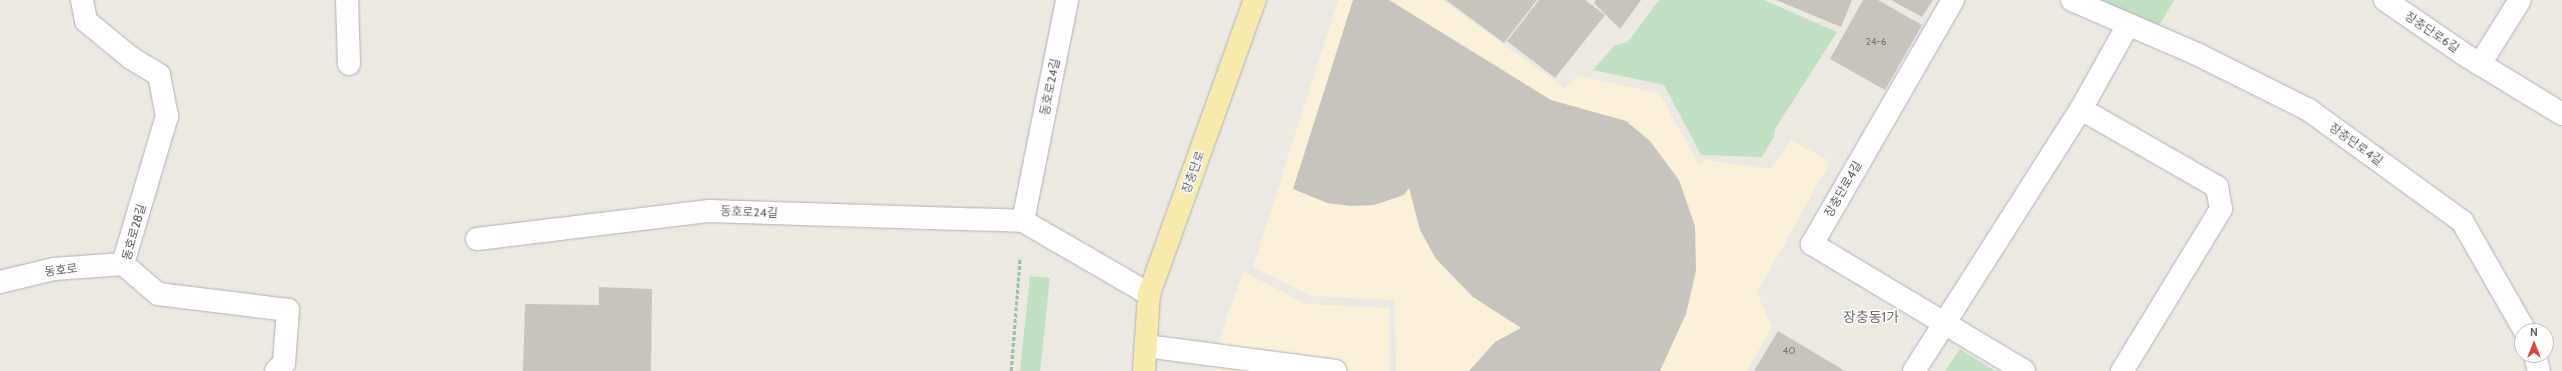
<!DOCTYPE html>
<meta charset="utf-8">
<style>
body{margin:0}
#map{position:relative;width:2562px;height:371px;overflow:hidden;background:#ebe9e2;font-family:Cabin,"Noto Sans KR",sans-serif}
div>[style]{position:absolute}
[style*='--x']{left:calc(var(--x)*1px);top:calc(var(--y)*1px);width:calc(var(--w)*1px);rotate:calc(var(--a)*1deg)}
.commercial>*{inset:0;background:#f9f2d9}
.green>*{inset:0;background:#c1e0c1;transform-origin:0 0}
.building>*{inset:0;background:#c7c4be}
.path>*{height:2.5px;margin-top:-1.25px;transform-origin:0;background:repeating-linear-gradient(90deg,#9ac1a6 0 4px,transparent 0 6px)}
.roads{filter:drop-shadow(0 0 1px #afb2b6) drop-shadow(0 0 1px #afb2b6)}
.minor>*{height:22px;margin:-11px;padding:0 11px;transform-origin:11px;border-radius:11px;background:#fff}
.major>*{height:22px;margin:-11px;padding:0 11px;transform-origin:11px;border-radius:11px;background:#f6eaac}
span{translate:-50% -50%;white-space:nowrap;text-align:center;line-height:1.15;-webkit-text-stroke:3px #fff;paint-order:stroke}
.number-label{font-size:10px;color:#757778}
.number-label span{-webkit-text-stroke-width:0}
.street-label{font-size:12px;color:#5a5d61}
.quarter-label{font-size:14px;color:#6b6f73}
.north{position:absolute;left:2514px;top:323px;width:40px;height:40px;box-sizing:border-box;background:#fff;border:1px solid #bdbec0;border-radius:50%;rotate:0deg;font-size:11px;font-weight:700;line-height:16px;text-align:center;color:#5a5d61}
.north::after{content:'';display:block;margin:auto;width:14px;height:18px;background:#d54a3e;clip-path:polygon(50% 0,100% 100%,50% 72%,0 100%)}
</style>
<div id="map">
<div class="commercial">
<div style="clip-path:polygon(1338px 0,1442px 0,1564px 88px,1578px 76px,1659px 93px,1700px 166px,1705px 160px,1770px 169px,1792px 140px,1830px 162px,1757px 293px,1772px 327px,1747px 371px,1396px 371px,1395px 300px,1311px 296px,1253px 267px)"></div>
<div style="clip-path:polygon(1243px 271px,1305px 304px,1389px 308px,1390px 371px,1217px 371px,1221px 334px)"></div>
</div>
<div class="green">
<div style="clip-path:polygon(1659px 0,1764px 0,1837px 32px,1775px 129px,1774px 137px,1762px 157px,1701px 155px,1664px 85px,1593px 70px,1614px 46px,1628px 42px)"></div>
<div style="clip-path:polygon(2088px 0,2174px 0,2159px 26px)"></div>
<div style="left:1030px;top:276px;width:20px;height:95px;rotate:6deg"></div>
<div style="clip-path:polygon(1960px 349px,1995px 371px,1945px 371px)"></div>
</div>
<div class="building">
<div style="clip-path:polygon(1353px 0,1389px 0,1551px 100px,1626px 121px,1650px 141px,1679px 180px,1695px 226px,1696px 271px,1686px 314px,1660px 371px,1469px 371px,1495px 342px,1521px 328px,1473px 297px,1436px 259px,1420px 230px,1409px 188px,1404px 195px,1374px 205px,1351px 206px,1327px 203px,1293px 189px)"></div>
<div style="clip-path:polygon(1446px 0,1537px 0,1504px 43px)"></div>
<div style="clip-path:polygon(1539px 0,1585px 0,1605px 15px,1555px 78px,1507px 41px)"></div>
<div style="clip-path:polygon(1596px 0,1641px 0,1620px 29px,1594px 3px)"></div>
<div style="clip-path:polygon(1776px 0,1852px 0,1841px 27px)"></div>
<div style="clip-path:polygon(1863px 0,1878px 0,1922px 25px,1885px 90px,1830px 59px)"></div>
<div style="clip-path:polygon(1891px 0,1933px 0,1922px 17px)"></div>
<div style="clip-path:polygon(599px 287px,652px 289px,651px 371px,523px 371px,525px 304px,599px 305px)"></div>
<div style="clip-path:polygon(1778px 331px,1845px 371px,1754px 371px)"></div>
</div>
<div class="path">
<div style="--x:1011;--y:371;--w:114;--a:-85.5"></div>
</div>
<div class="roads">
<div class="minor">
<div style="--x:82;--y:0;--w:21;--a:79"></div>
<div style="--x:86;--y:21;--w:58;--a:39.4"></div>
<div style="--x:131;--y:58;--w:33;--a:31"></div>
<div style="--x:159;--y:75;--w:42;--a:79"></div>
<div style="--x:167;--y:116;--w:154;--a:106.6"></div>
<div style="--x:347;--y:0;--w:64;--a:88.2"></div>
<div style="--x:1953;--y:0;--w:282;--a:120"></div>
<div style="--x:1812;--y:244;--w:247;--a:30.9"></div>
<div style="--x:2072;--y:0;--w:138;--a:23.4"></div>
<div style="--x:2199;--y:55;--w:123;--a:26.6"></div>
<div style="--x:2309;--y:110;--w:189;--a:36"></div>
<div style="--x:2462;--y:221;--w:127;--a:60.2"></div>
<div style="--x:2385;--y:0;--w:93;--a:34.5"></div>
<div style="--x:2462;--y:53;--w:117;--a:31.4"></div>
<div style="--x:2480;--y:64;--w:75;--a:-58"></div>
<div style="--x:2081;--y:109;--w:157;--a:29.8"></div>
<div style="--x:2217;--y:187;--w:22;--a:80"></div>
<div style="--x:2221;--y:209;--w:190;--a:121.4"></div>
<div style="--x:1023;--y:221;--w:225;--a:-78.7"></div>
<div style="--x:477;--y:239;--w:234;--a:-6.9"></div>
<div style="--x:709;--y:211;--w:314;--a:1.8"></div>
<div style="--x:1023;--y:221;--w:146;--a:30.1"></div>
<div style="--x:123;--y:264;--w:46;--a:40.6"></div>
<div style="--x:158;--y:294;--w:131;--a:7"></div>
<div style="--x:288;--y:310;--w:53;--a:94.3"></div>
<div style="--x:284;--y:363;--w:11;--a:135"></div>
<div style="--x:0;--y:282;--w:56;--a:-13.5"></div>
<div style="--x:54;--y:269;--w:69;--a:-4.1"></div>
<div style="--x:1146;--y:346;--w:191;--a:7.5"></div>
<div style="--x:2535;--y:355;--w:16;--a:76"></div>
<div style="--x:1914;--y:371;--w:311;--a:-57.5"></div>
<div style="--x:2081;--y:109;--w:96;--a:-60.8"></div>
</div>
<div class="major">
<div style="--x:1144;--y:371;--w:77;--a:-86.3"></div>
<div style="--x:1149;--y:294;--w:313;--a:-70.2"></div>
</div>
</div>
<div class="number-label">
<span style="left:1876px;top:42px">24-6</span>
<span style="left:1789px;top:351px">40</span>
</div>
<div class="street-label">
<span style="left:2432px;top:32px;rotate:34deg">장충단로6길</span>
<span style="left:1050px;top:87px;rotate:-79deg">동호로24길</span>
<span style="left:2356px;top:144px;rotate:36deg">장충단로4길</span>
<span style="left:1193px;top:172px;rotate:-70deg">장충단로</span>
<span style="left:1843px;top:189px;rotate:-60deg">장충단로4길</span>
<span style="left:749px;top:212px;rotate:2deg">동호로24길</span>
<span style="left:134px;top:232px;rotate:-74deg">동호로28길</span>
<span style="left:61px;top:270px;rotate:-7deg">동호로</span>
</div>
<div class="quarter-label">
<span style="left:1871px;top:317px">장충동1가</span>
</div>
<div class="north">N</div>
</div>
